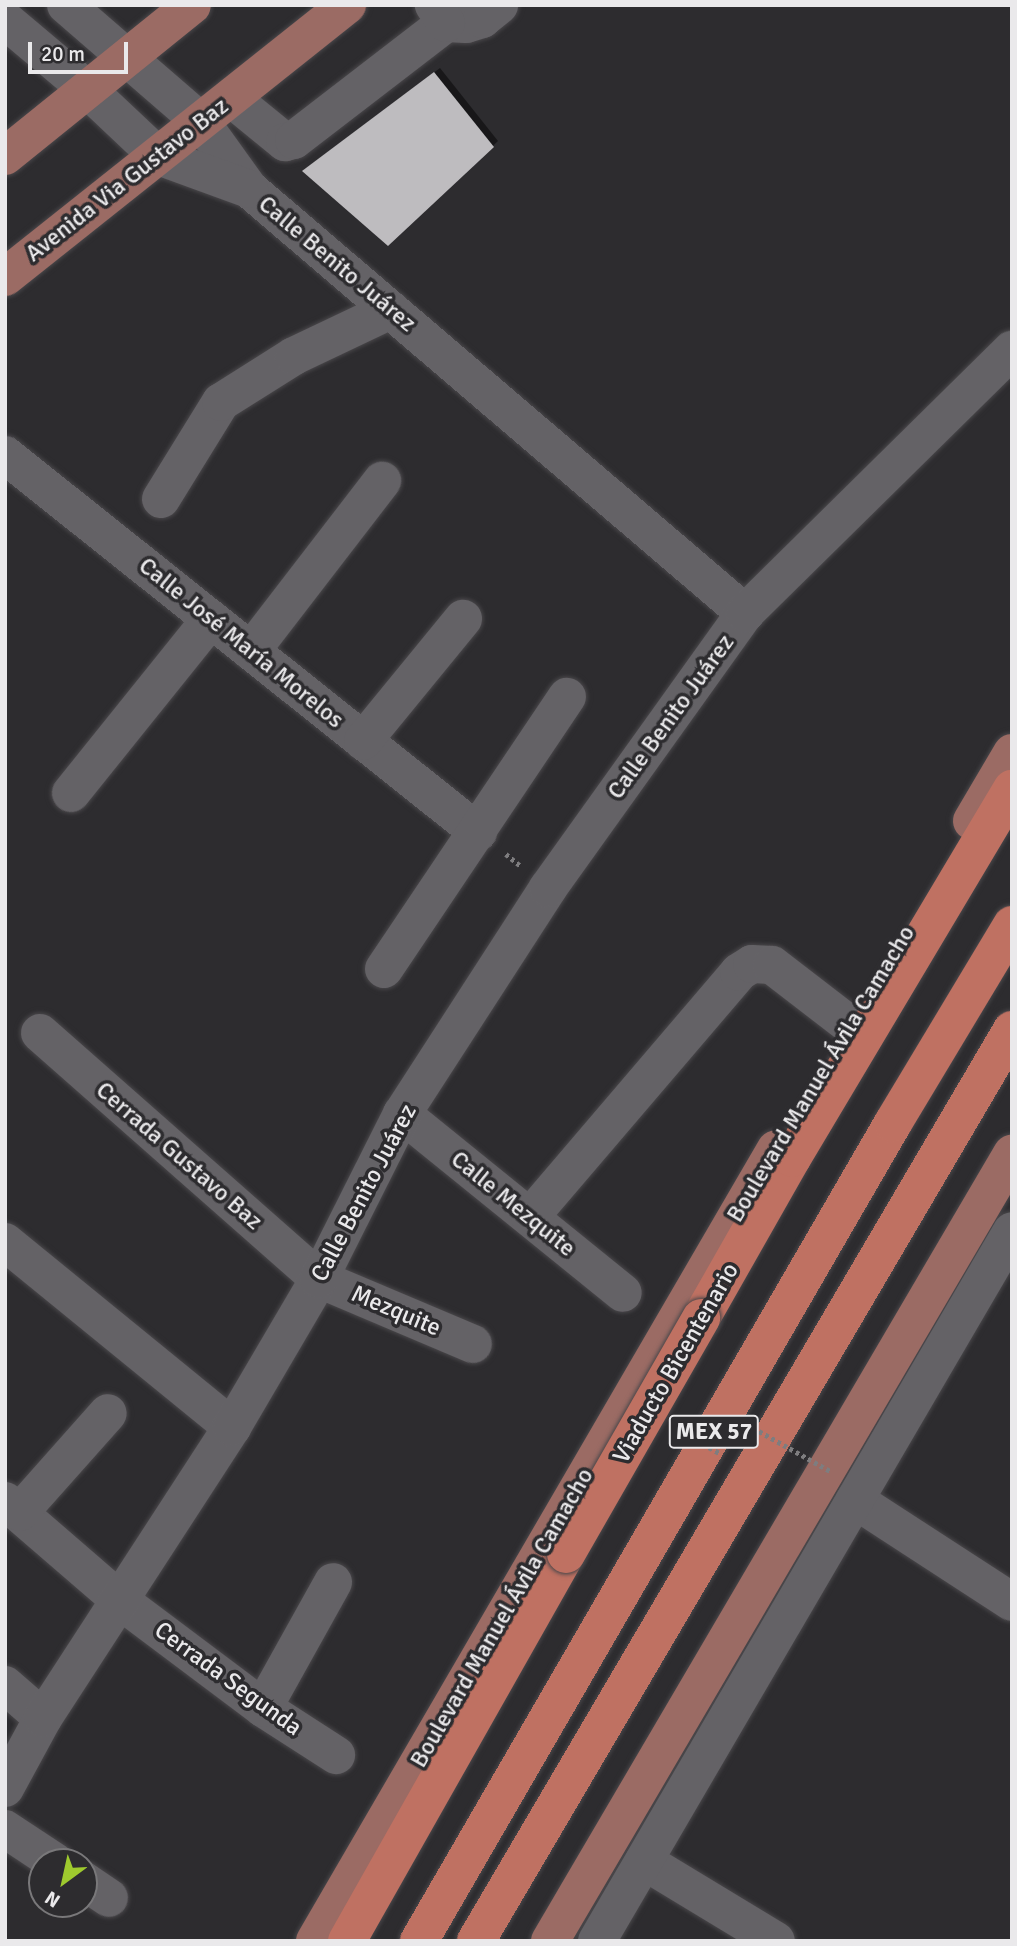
<!DOCTYPE html>
<meta charset="utf-8">
<style>
body{margin:0}
#map{position:relative;width:1017px;height:1946px;overflow:hidden;background:#2d2c2f;font-family:Signika,sans-serif}
div>[style]{position:absolute}
[style*='--x']{left:calc(var(--x)*1px);top:calc(var(--y)*1px);width:calc(var(--w)*1px);rotate:calc(var(--a)*1deg)}
.shadow>*{inset:0;background:#0007}
.building>*{inset:0;background:#bebcbf}
.path>*{height:4.5px;margin-top:-2.25px;transform-origin:0;background:repeating-linear-gradient(90deg,#7e7d7f 0 3.5px,transparent 0 7px)}
.roads{filter:drop-shadow(0 0 2px #49474a) drop-shadow(0 0 2px #49474a)}
.minor>*{height:38px;margin:-19px;padding:0 19px;transform-origin:19px;border-radius:19px;background:#646266}
.major>*{height:38px;margin:-19px;padding:0 19px;transform-origin:19px;border-radius:19px;background:#9b6b64}
.highway>*{height:38px;margin:-19px;padding:0 19px;transform-origin:19px;border-radius:19px;background:#bf7162}
.path-bridge>*{height:4.5px;margin-top:-2.25px;transform-origin:0;background:repeating-linear-gradient(90deg,#7e7d7f 0 3.5px,transparent 0 7px)}
.bridges{filter:drop-shadow(0 0 2px #49474a) drop-shadow(0 0 2px #49474a)}
.highway-bridge>*{height:38px;margin:-19px;padding:0 19px;transform-origin:19px;border-radius:19px;background:#bf7162}
span{translate:-50% -50%;white-space:nowrap;text-align:center;line-height:1.15;-webkit-text-stroke:7px #2d2c2f;paint-order:stroke}
.shield-label span{padding:2px 5px;background:#2d2c2f;border:2px solid;border-radius:5px;-webkit-text-stroke-width:0}
.shield-label{font-size:23px;color:#eae9eb;font-weight:700}
.street-label{font-size:24px;color:#eae9eb}
.frame{position:absolute;inset:0;border:7px solid #eae9eb;pointer-events:none}
.north{position:absolute;left:28px;top:1848px;width:70px;height:70px;box-sizing:border-box;background:#2d2c2f;border:2px solid #79787a;border-radius:50%;rotate:213deg;font-size:19px;font-weight:700;line-height:28px;text-align:center;color:#eae9eb}
.north::after{content:'';display:block;margin:auto;width:24px;height:32px;background:#9eca2e;clip-path:polygon(50% 0,100% 100%,50% 72%,0 100%)}
.scale{position:absolute;left:28px;top:42px;width:100px;height:32px;box-sizing:border-box;border:4px solid #eae9eb;border-top:0;padding-left:9px;font-size:21px;line-height:24px;white-space:nowrap;color:#eae9eb;-webkit-text-stroke:5px #2d2c2f;paint-order:stroke}
</style>
<div id="map">
<div class="shadow">
<div style="clip-path:polygon(440px 68px,498px 141px,388px 244px,310px 166px)"></div>
</div>
<div class="building">
<div style="clip-path:polygon(434px 72px,494px 147px,388px 246px,302px 171px)"></div>
</div>
<div class="path">
<div style="--x:506;--y:854;--w:19;--a:39"></div>
</div>
<div class="roads">
<div class="minor">
<div style="--x:66;--y:5;--w:179;--a:40.9"></div>
<div style="--x:201;--y:122;--w:82;--a:54.4"></div>
<div style="--x:249;--y:189;--w:653;--a:40.53"></div>
<div style="--x:5;--y:20;--w:109;--a:40.1"></div>
<div style="--x:88;--y:90;--w:96;--a:43.3"></div>
<div style="--x:158;--y:156;--w:97;--a:19.9"></div>
<div style="--x:446;--y:23;--w:20;--a:3"></div>
<div style="--x:466;--y:24;--w:17;--a:-17"></div>
<div style="--x:482;--y:19;--w:22;--a:-39"></div>
<div style="--x:231;--y:98;--w:70;--a:39.2"></div>
<div style="--x:285;--y:142;--w:9;--a:-13"></div>
<div style="--x:294;--y:140;--w:192;--a:-37.6"></div>
<div style="--x:446;--y:23;--w:22;--a:-124"></div>
<div style="--x:5;--y:455;--w:605;--a:38.56"></div>
<div style="--x:161;--y:499;--w:114;--a:-58.3"></div>
<div style="--x:221;--y:402;--w:86;--a:-32.2"></div>
<div style="--x:294;--y:356;--w:107;--a:-25.4"></div>
<div style="--x:251;--y:651;--w:215;--a:-52.4"></div>
<div style="--x:363;--y:741;--w:158;--a:-50.7"></div>
<div style="--x:71;--y:793;--w:223;--a:-51.2"></div>
<div style="--x:384;--y:969;--w:328;--a:-56.1"></div>
<div style="--x:40;--y:1033;--w:372;--a:41.4"></div>
<div style="--x:319;--y:1279;--w:167;--a:22.9"></div>
<div style="--x:402;--y:1114;--w:284;--a:39"></div>
<div style="--x:530;--y:1217;--w:322;--a:-49.5"></div>
<div style="--x:739;--y:972;--w:15;--a:-32"></div>
<div style="--x:752;--y:964;--w:20;--a:3"></div>
<div style="--x:772;--y:965;--w:98;--a:37.6"></div>
<div style="--x:5;--y:1242;--w:293;--a:39.2"></div>
<div style="--x:855;--y:1500;--w:187;--a:33"></div>
<div style="--x:5;--y:1501;--w:155;--a:40.8"></div>
<div style="--x:122;--y:1602;--w:176;--a:36.9"></div>
<div style="--x:263;--y:1708;--w:87;--a:32.8"></div>
<div style="--x:20;--y:1512;--w:132;--a:-48.4"></div>
<div style="--x:5;--y:1685;--w:50;--a:41"></div>
<div style="--x:263;--y:1708;--w:144;--a:-60.9"></div>
<div style="--x:5;--y:1788;--w:80;--a:-61.5"></div>
<div style="--x:43;--y:1718;--w:347;--a:-57"></div>
<div style="--x:232;--y:1427;--w:172;--a:-59.6"></div>
<div style="--x:319;--y:1279;--w:185;--a:-63.3"></div>
<div style="--x:402;--y:1114;--w:269;--a:-57.1"></div>
<div style="--x:548;--y:888;--w:338;--a:-54.4"></div>
<div style="--x:745;--y:613;--w:375;--a:-44.6"></div>
<div style="--x:5;--y:1829;--w:60;--a:33.4"></div>
<div style="--x:644;--y:1861;--w:154;--a:31.2"></div>
<div style="--x:84;--y:1881;--w:30;--a:34"></div>
<div style="--x:597;--y:1941;--w:822;--a:-59.69"></div>
</div>
<div class="major">
<div style="--x:5;--y:156;--w:240;--a:-38.9"></div>
<div style="--x:5;--y:277;--w:437;--a:-38.5"></div>
<div style="--x:972;--y:821;--w:79;--a:-59.5"></div>
<div style="--x:315;--y:1941;--w:916;--a:-59.8"></div>
<div style="--x:550;--y:1941;--w:913;--a:-59.59"></div>
</div>
<div class="highway">
<div style="--x:701;--y:1318;--w:184;--a:-60.4"></div>
<div style="--x:792;--y:1158;--w:430;--a:-59.2"></div>
<div style="--x:347;--y:1941;--w:445;--a:-60.5"></div>
<div style="--x:419;--y:1941;--w:945;--a:-59.91"></div>
<div style="--x:893;--y:1123;--w:231;--a:-59"></div>
<div style="--x:476;--y:1941;--w:1057;--a:-59.53"></div>
</div>
</div>
<div class="path-bridge">
<div style="--x:741;--y:1421;--w:104;--a:29.3"></div>
<div style="--x:679;--y:1430;--w:48;--a:29.7"></div>
</div>
<div class="bridges">
<div class="highway-bridge">
<div style="--x:566;--y:1554;--w:272;--a:-60.2"></div>
</div>
</div>
<div class="shield-label">
<span style="left:714px;top:1432px">MEX 57</span>
</div>
<div class="street-label">
<span style="left:127px;top:180px;rotate:-38deg">Avenida Via Gustavo Baz</span>
<span style="left:337px;top:264px;rotate:40deg">Calle Benito Juárez</span>
<span style="left:241px;top:643px;rotate:39deg">Calle José María Morelos</span>
<span style="left:671px;top:717px;rotate:-54deg">Calle Benito Juárez</span>
<span style="left:821px;top:1074px;rotate:-59deg">Boulevard Manuel Ávila Camacho</span>
<span style="left:179px;top:1156px;rotate:41deg">Cerrada Gustavo Baz</span>
<span style="left:364px;top:1193px;rotate:-62deg">Calle Benito Juárez</span>
<span style="left:513px;top:1204px;rotate:39deg">Calle Mezquite</span>
<span style="left:396px;top:1311px;rotate:23deg">Mezquite</span>
<span style="left:676px;top:1363px;rotate:-60deg">Viaducto Bicentenario</span>
<span style="left:502px;top:1618px;rotate:-60deg">Boulevard Manuel Ávila Camacho</span>
<span style="left:228px;top:1679px;rotate:36deg">Cerrada Segunda</span>
</div>
<div class="frame"></div>
<div class="north">N</div>
<div class="scale">20 m</div>
</div>
